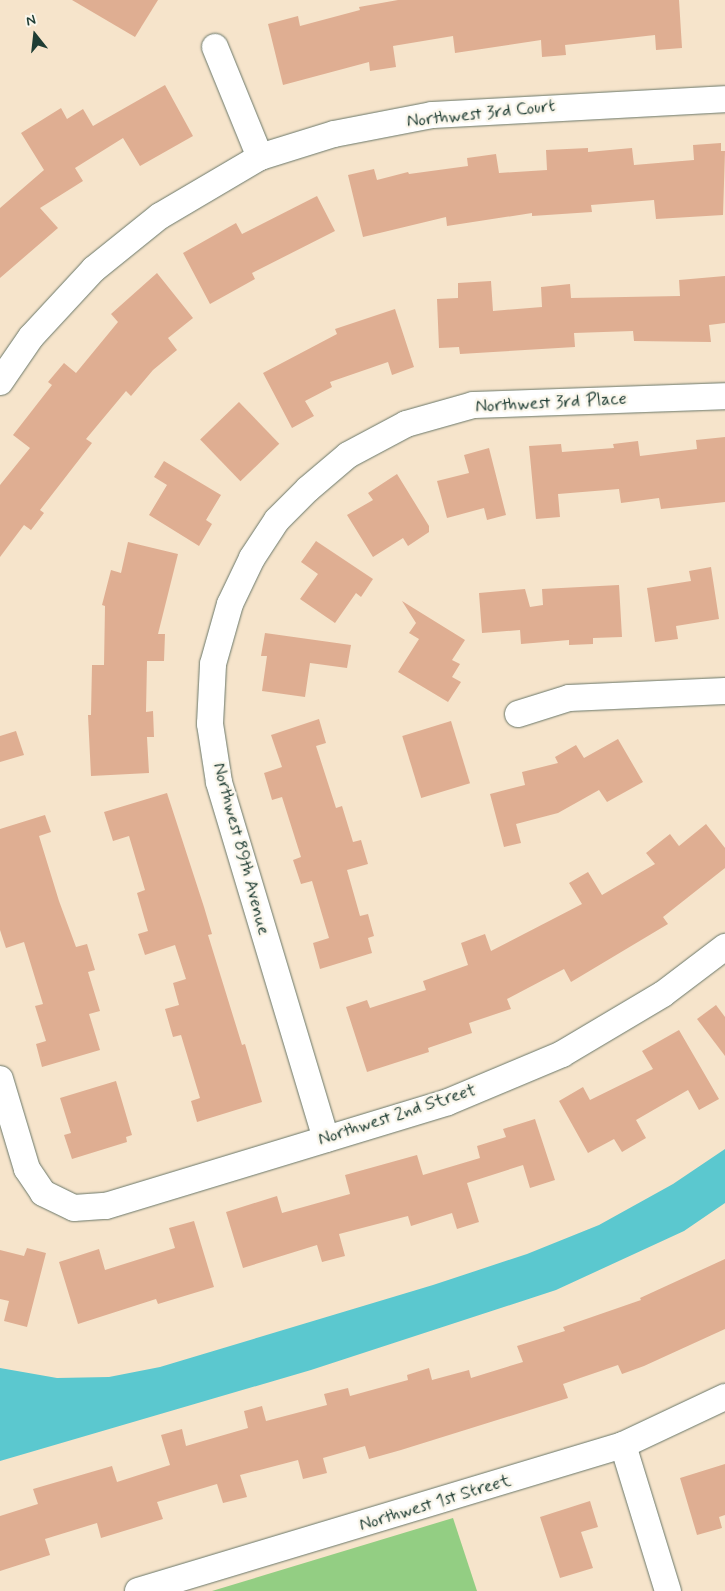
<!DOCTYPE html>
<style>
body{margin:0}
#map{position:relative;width:725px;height:1591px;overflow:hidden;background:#f6e4cb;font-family:Mynerve,sans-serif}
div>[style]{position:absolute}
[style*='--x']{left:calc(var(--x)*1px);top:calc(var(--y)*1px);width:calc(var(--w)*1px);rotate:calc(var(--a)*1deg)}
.green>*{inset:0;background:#93ce83}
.water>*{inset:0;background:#5bc8cf}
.building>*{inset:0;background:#dfae92;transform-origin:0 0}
.roads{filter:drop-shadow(0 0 1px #6a7769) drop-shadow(0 0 1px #6a7769)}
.minor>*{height:26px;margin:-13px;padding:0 13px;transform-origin:13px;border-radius:13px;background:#fff}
span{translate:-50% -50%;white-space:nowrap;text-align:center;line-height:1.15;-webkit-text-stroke:5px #fbf7ec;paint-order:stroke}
.street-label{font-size:18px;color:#1f3d34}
.north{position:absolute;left:10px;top:10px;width:50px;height:50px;-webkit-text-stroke:4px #fbf7ec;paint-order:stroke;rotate:344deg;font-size:14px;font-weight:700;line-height:20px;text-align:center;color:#1f3d34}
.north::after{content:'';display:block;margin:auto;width:18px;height:22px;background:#1f3d34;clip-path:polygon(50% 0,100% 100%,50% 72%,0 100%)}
</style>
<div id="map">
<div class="green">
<div style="clip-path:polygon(453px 1518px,477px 1591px,212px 1591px)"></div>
</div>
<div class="water">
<div style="clip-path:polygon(725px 1149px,725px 1203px,684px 1231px,556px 1290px,311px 1370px,0 1461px,0 1368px,57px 1378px,109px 1377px,160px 1367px,433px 1285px,527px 1254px,599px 1225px,673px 1184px)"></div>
</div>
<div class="building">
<div style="clip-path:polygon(72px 0,158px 0,135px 37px)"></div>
<div style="clip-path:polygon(398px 0,679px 0,682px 48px,656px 50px,655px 35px,565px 45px,566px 55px,542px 57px,541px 40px,455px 53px,453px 36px,393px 46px,396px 67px,370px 71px,369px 62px,283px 85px,268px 24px,298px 16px,300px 26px,360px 10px,359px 7px)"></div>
<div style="clip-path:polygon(165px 85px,193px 136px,140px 166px,123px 138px,75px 168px,83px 181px,40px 208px,58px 228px,0 278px,0 208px,44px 170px,21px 133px,61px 108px,67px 119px,83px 109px,93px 126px)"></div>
<div style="clip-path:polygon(721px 143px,721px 151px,725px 151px,723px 215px,656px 219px,654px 200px,591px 205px,592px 212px,532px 216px,532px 213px,447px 226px,446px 217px,363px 237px,348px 175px,374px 169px,377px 180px,408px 172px,409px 174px,468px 166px,467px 158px,496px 154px,499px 173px,547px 170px,546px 150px,588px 148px,588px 152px,632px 148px,634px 165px,694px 160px,693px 145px)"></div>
<div style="clip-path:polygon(317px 196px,335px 231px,252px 273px,255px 279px,210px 304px,183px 253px,236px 223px,242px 234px)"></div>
<div style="clip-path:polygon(157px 273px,193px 318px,168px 338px,177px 350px,153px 370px,131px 396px,126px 391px,86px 439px,92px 443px,40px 510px,44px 513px,31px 530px,24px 525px,0 557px,0 485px,30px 448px,13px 435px,52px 385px,48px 382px,64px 363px,76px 373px,118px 322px,111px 314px)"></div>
<div style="clip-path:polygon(725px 276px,725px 323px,709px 325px,711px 342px,634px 341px,633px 331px,574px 333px,575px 347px,460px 354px,459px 347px,439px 348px,437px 299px,458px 298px,458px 283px,491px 281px,493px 311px,542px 307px,541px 287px,570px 284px,571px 298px,680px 296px,679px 280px)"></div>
<div style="clip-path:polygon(395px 309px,414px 367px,392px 375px,388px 362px,330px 382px,332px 387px,305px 401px,314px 416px,292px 428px,263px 373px,337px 334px,335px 329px)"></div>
<div style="left:239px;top:402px;width:58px;height:54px;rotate:46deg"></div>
<div style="clip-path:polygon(725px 437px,725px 502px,661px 509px,659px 498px,621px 503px,619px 489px,558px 494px,560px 517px,536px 519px,529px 446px,561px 444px,562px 452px,614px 448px,613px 444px,638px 441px,640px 456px,697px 449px,696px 440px)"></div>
<div style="clip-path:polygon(489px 448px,506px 515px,487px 520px,484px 508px,447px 518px,437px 481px,469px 473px,464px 455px)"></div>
<div style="clip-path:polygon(164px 461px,221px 495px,206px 520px,212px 524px,199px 546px,149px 515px,167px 485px,154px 477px)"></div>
<div style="clip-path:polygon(397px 474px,429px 526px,429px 532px,408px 546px,403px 538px,373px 557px,347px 515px,373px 500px,368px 493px)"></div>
<div style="clip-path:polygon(316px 541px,373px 579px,361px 597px,356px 593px,335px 623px,300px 599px,318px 574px,301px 562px)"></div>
<div style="clip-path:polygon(128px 542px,178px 554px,158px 634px,165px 634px,164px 661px,147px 661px,146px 712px,153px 711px,154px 737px,147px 737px,149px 773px,91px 776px,88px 715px,91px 715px,92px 665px,104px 665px,105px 606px,102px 605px,111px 570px,121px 573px)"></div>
<div style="clip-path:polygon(711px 567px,719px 619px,676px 626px,678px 639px,655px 642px,647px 588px,691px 581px,689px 571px)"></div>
<div style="clip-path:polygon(619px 585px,622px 637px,593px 638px,593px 644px,569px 645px,569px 640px,521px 644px,520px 630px,482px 633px,479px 593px,525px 589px,530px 607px,543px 605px,542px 589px)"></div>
<div style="clip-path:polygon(402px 601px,465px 640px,452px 660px,460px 664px,452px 677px,461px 682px,448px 702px,398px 672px,419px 639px,409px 633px,416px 623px)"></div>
<div style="clip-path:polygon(265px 633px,351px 645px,347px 668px,310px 663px,305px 697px,262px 691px,267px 656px,261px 656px)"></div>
<div style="clip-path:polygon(319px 719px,326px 743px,316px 746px,336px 808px,342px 806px,353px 842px,361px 840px,368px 864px,347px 870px,360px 916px,368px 914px,374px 936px,368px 938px,372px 953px,320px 969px,313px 943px,329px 938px,312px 881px,301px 884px,293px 860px,301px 857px,282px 797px,272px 800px,264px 773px,282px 767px,271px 735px)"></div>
<div style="left:451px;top:721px;width:65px;height:51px;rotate:73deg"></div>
<div style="clip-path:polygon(16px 731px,24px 755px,0 762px,0 736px)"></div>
<div style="clip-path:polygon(618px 739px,643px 782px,607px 802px,599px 790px,558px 813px,516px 824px,521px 843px,504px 847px,490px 794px,525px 785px,522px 772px,558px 763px,555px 757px,576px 745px,584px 758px)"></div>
<div style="clip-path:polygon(167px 793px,204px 907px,212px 934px,208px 935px,242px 1045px,245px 1044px,262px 1102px,197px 1122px,191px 1101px,200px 1098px,181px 1035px,173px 1037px,165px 1009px,179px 1005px,173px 983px,186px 979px,175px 945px,145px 955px,138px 934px,148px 931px,137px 893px,145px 890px,129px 836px,113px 841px,104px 812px)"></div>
<div style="clip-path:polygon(45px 815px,51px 832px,39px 836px,59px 901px,76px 947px,87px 944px,95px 970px,88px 972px,100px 1011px,89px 1014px,100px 1050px,42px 1067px,36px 1044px,46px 1041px,35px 1006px,43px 1004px,24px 942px,6px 948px,0 930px,0 829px)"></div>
<div style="clip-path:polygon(706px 824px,725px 848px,725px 868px,663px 917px,668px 924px,571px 982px,564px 969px,507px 999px,511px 1009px,469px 1023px,472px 1033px,428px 1048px,429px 1052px,367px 1072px,346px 1007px,367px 1000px,370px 1008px,426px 990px,423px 981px,468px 965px,461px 943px,485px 934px,491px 951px,582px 904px,569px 883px,588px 872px,602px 895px,655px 864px,646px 853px,670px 834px,679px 846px)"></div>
<div style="clip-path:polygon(716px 1005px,725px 1017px,725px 1056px,697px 1019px)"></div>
<div style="clip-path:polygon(679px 1030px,719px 1099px,699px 1110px,688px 1090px,636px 1120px,646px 1138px,622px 1152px,614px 1139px,588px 1153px,559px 1101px,583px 1087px,590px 1100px,653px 1069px,642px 1051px)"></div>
<div style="clip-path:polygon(116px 1081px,132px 1135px,126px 1137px,127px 1142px,72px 1159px,64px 1135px,71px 1133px,60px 1098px)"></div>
<div style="clip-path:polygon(535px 1119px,555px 1180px,530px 1188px,523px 1165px,467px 1183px,479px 1222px,457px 1229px,452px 1213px,411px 1226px,408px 1216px,339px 1234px,345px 1256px,322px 1262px,317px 1245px,243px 1268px,226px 1212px,277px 1196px,282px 1213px,350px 1194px,345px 1175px,417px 1155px,423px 1175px,480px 1158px,477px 1146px,506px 1137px,503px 1129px)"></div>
<div style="clip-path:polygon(194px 1221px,214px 1287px,158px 1304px,156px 1299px,78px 1324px,59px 1262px,99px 1249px,105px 1270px,175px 1248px,169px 1228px)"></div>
<div style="clip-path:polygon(27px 1248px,46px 1253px,27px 1327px,4px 1321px,9px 1301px,0 1299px,0 1250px,24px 1256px)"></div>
<div style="clip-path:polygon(725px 1259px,725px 1329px,644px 1366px,622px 1374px,618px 1365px,563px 1384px,568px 1398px,401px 1450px,369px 1459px,365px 1446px,323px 1458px,327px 1473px,303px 1479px,298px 1460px,240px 1475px,247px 1497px,223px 1503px,217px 1484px,157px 1502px,163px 1519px,101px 1538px,97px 1523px,45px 1539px,50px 1555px,0 1571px,0 1516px,38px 1504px,33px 1489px,112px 1466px,117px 1482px,170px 1465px,161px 1435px,182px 1429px,186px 1446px,248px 1428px,244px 1411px,262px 1406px,266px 1421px,327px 1405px,324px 1394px,348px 1388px,350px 1396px,408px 1380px,407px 1375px,429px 1368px,432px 1380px,469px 1370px,471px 1378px,523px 1362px,517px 1346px,565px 1331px,563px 1327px,641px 1300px,640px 1298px)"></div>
<div style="clip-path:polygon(725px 1464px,725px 1515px,719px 1517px,722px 1528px,697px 1535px,680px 1478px)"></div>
<div style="clip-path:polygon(590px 1501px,598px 1527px,581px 1532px,593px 1568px,560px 1578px,540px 1517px)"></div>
</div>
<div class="roads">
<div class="minor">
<div style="--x:215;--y:47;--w:119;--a:67.8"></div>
<div style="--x:0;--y:382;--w:55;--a:-55.4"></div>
<div style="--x:31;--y:337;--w:93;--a:-47.2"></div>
<div style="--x:94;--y:269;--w:85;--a:-38.8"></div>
<div style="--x:160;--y:216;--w:116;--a:-30.5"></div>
<div style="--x:260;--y:157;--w:77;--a:-17.3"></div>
<div style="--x:334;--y:134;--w:100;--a:-11"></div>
<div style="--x:432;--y:115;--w:293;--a:-3.1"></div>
<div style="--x:518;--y:714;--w:53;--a:-17.4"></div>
<div style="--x:569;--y:698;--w:156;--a:-2.6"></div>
<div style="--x:0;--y:1079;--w:94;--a:73.3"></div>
<div style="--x:27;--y:1169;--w:29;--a:56"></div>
<div style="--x:43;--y:1193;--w:34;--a:26"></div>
<div style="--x:74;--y:1208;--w:32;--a:-4"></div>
<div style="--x:106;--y:1206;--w:357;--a:-16.9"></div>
<div style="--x:448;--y:1102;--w:124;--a:-22.8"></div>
<div style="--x:562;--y:1054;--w:117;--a:-30.7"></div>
<div style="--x:663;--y:994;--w:78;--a:-37.2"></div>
<div style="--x:326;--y:1139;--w:373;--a:-106.7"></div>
<div style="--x:219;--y:782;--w:59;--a:-98.8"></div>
<div style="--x:210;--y:724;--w:60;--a:-87.1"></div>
<div style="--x:213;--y:664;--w:62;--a:-74.2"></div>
<div style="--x:230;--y:604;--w:51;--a:-64.4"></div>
<div style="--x:252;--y:558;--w:45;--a:-56.7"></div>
<div style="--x:277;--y:520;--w:44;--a:-45"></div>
<div style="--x:308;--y:489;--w:52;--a:-40.4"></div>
<div style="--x:348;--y:455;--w:66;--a:-28.1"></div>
<div style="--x:406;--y:424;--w:70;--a:-15.8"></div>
<div style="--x:473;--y:405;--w:252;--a:-2"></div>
<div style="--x:623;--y:1445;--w:153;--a:72.9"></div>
<div style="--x:138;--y:1591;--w:506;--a:-16.75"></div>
<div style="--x:623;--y:1445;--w:113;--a:-25.2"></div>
</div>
</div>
<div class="street-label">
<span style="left:481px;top:114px;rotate:-6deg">Northwest 3rd Court</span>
<span style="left:551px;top:403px;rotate:-3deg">Northwest 3rd Place</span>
<span style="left:241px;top:849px;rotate:75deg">Northwest 89th Avenue</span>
<span style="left:397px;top:1115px;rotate:-18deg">Northwest 2nd Street</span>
<span style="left:435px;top:1503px;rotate:-17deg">Northwest 1st Street</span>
</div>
<div class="north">N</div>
</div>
